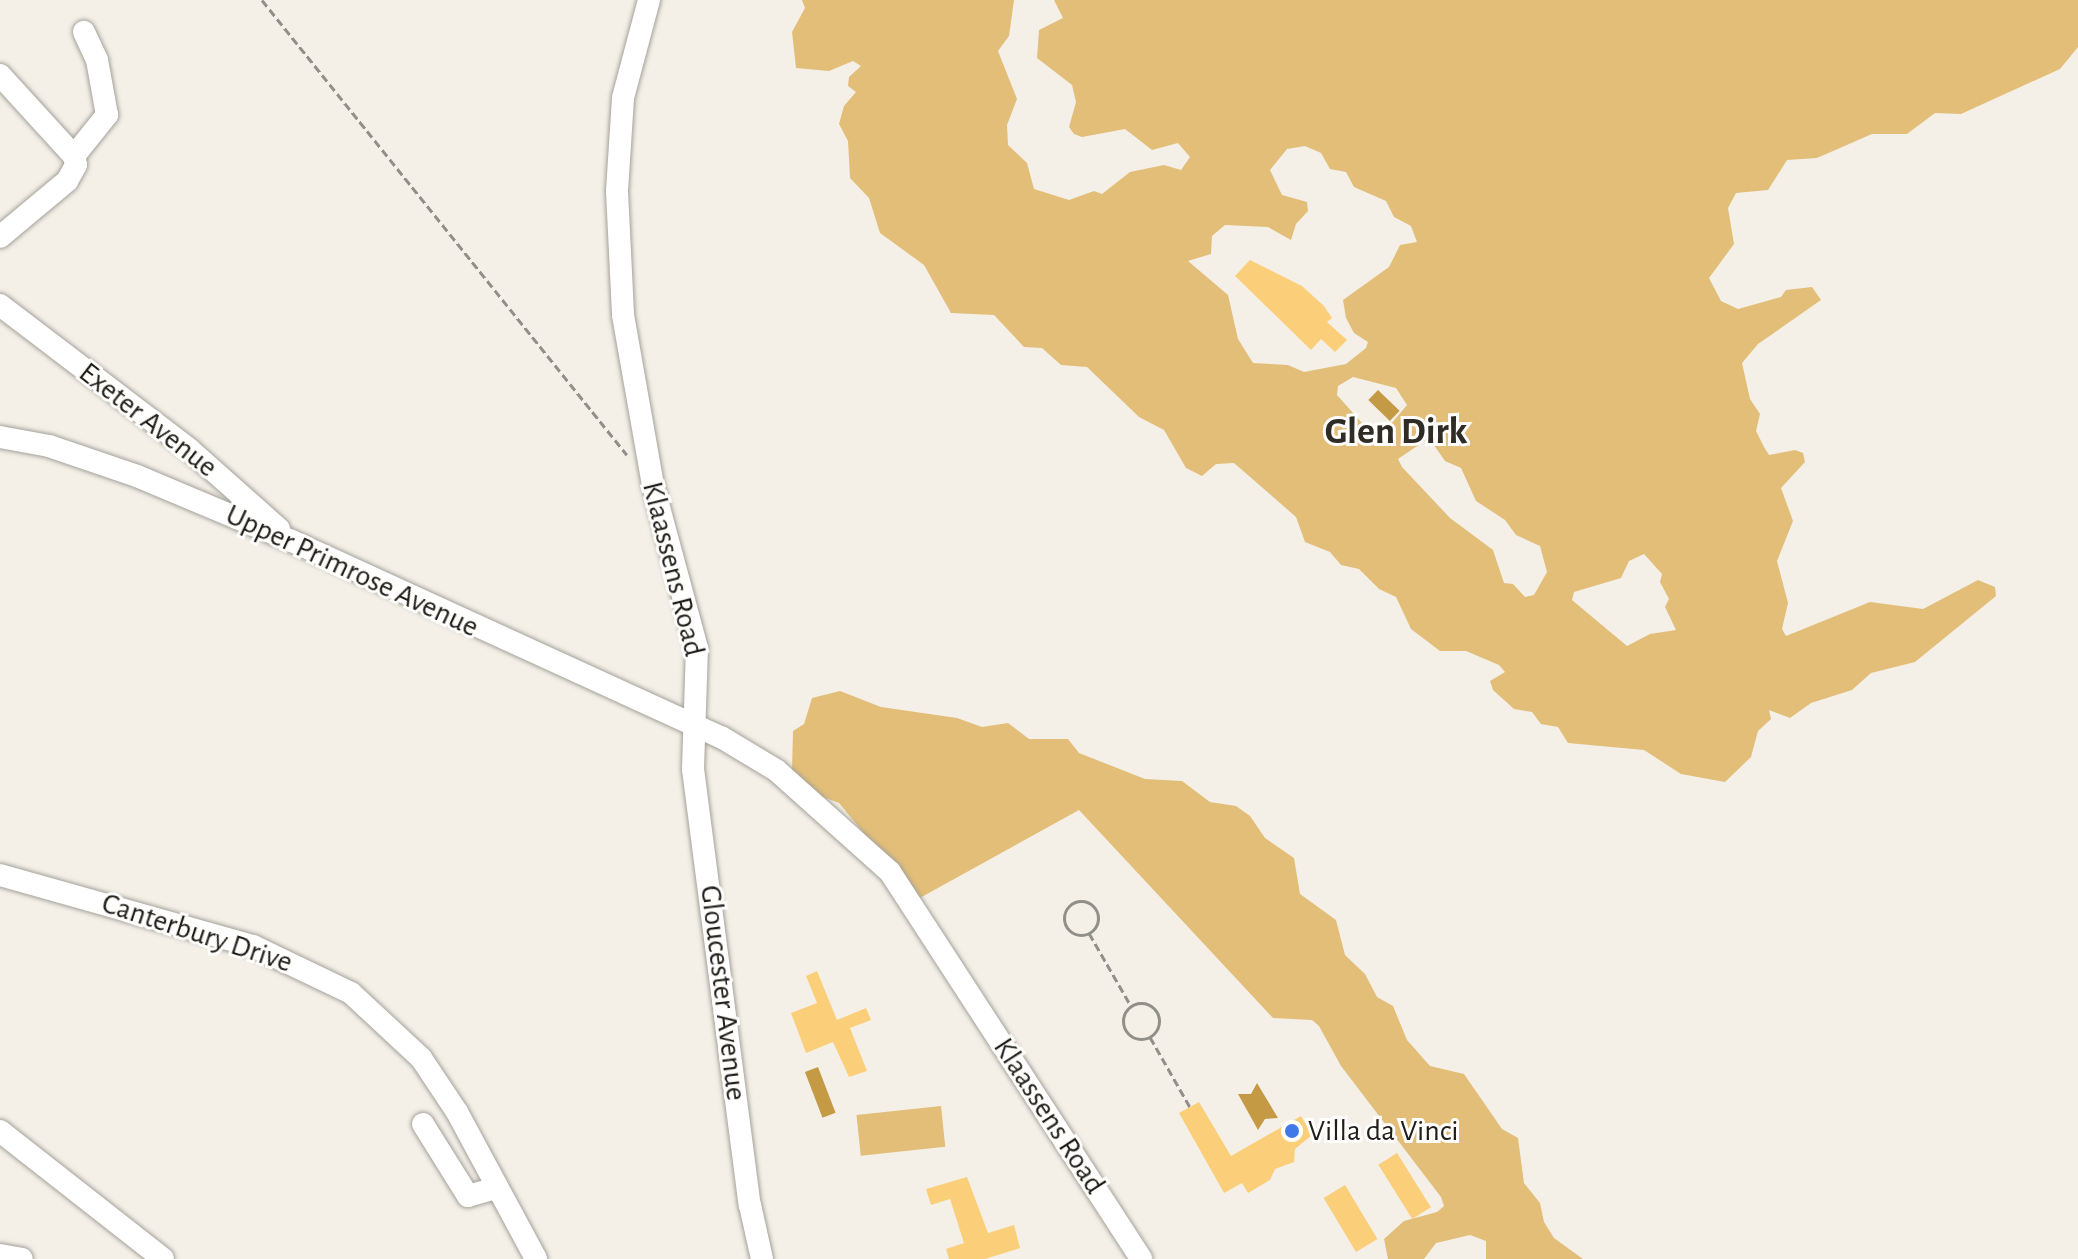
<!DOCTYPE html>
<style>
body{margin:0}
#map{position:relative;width:2078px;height:1259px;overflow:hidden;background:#f4f0e8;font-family:"Alegreya Sans",sans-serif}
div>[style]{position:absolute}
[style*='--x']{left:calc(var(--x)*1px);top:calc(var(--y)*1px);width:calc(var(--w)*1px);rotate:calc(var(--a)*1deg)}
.green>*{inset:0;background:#e2be79;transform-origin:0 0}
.water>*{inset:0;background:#c49a44;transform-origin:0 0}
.building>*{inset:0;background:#fbcf79;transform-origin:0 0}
.path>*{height:3px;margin-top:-1.5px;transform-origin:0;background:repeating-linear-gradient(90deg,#918f89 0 8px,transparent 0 12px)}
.path>.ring{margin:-1.5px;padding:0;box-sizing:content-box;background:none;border:3px solid #918f89;border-radius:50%}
.roads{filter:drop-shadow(0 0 2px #a5a19a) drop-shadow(0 0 2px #a5a19a)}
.minor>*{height:22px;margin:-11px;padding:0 11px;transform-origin:11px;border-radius:11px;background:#fff}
.dots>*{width:22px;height:22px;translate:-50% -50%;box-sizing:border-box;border:4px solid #fffefc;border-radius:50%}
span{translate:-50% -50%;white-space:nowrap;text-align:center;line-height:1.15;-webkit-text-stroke:6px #fffefc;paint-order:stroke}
.street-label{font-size:30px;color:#1e1d1a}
.poi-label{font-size:30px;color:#1e1d1a}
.left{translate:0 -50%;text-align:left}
.district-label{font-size:38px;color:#2f2c26;font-weight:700}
</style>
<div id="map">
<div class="green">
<div style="clip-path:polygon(evenodd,802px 0,1014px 0,1009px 36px,998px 51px,1017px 99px,1007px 125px,1008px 145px,1027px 163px,1034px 189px,1069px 200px,1094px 191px,1102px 194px,1130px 172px,1164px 165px,1181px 170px,1190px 157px,1178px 143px,1152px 150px,1125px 129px,1082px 137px,1074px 134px,1069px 127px,1076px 102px,1072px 85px,1037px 58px,1039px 30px,1063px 18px,1054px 0,2078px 0,2078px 47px,2060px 69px,1961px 114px,1935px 113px,1907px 134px,1872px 134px,1817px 158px,1787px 160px,1768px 190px,1736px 193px,1728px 208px,1734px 244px,1709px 278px,1721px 301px,1738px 309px,1781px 297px,1786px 290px,1812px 287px,1821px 300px,1758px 344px,1742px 363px,1750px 399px,1760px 414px,1756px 431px,1764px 447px,1769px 455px,1795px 450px,1803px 453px,1805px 462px,1781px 488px,1793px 521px,1777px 561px,1788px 603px,1782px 629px,1786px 636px,1870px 602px,1923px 609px,1978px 580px,1995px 587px,1996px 596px,1915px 662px,1871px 673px,1852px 690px,1811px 703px,1790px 718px,1769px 710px,1771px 719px,1758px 731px,1751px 757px,1725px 782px,1681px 774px,1644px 750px,1568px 743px,1558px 727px,1541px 724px,1532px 712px,1514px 709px,1493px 690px,1490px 681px,1505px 672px,1499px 665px,1466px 651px,1440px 651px,1411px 629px,1396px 597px,1379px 589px,1359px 569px,1341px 565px,1330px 552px,1305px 542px,1296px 517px,1234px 463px,1216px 464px,1202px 476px,1186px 468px,1164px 430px,1139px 417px,1087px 367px,1061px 365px,1042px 348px,1024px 347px,994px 315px,951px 313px,924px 265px,880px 233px,869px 198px,850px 178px,848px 141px,839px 124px,844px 106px,856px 92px,848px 86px,849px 77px,861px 66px,853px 61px,829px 71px,796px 68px,792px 32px,805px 8px,802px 0,1305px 146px,1321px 153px,1330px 169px,1346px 172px,1354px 187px,1386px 201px,1394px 217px,1411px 226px,1417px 242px,1400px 245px,1389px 267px,1343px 300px,1346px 318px,1354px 333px,1368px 342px,1366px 348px,1346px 364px,1304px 372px,1288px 365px,1253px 363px,1238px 339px,1228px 295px,1188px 261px,1211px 254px,1212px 236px,1225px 225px,1268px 227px,1291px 240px,1296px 224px,1308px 211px,1307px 202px,1282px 195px,1270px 170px,1287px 149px,1305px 146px,802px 0,1353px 377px,1396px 388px,1407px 405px,1391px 424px,1393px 441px,1378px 441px,1337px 395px,1338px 386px,1353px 377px,802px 0,1429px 438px,1445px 461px,1461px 468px,1476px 501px,1505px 520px,1516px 535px,1540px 546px,1547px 572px,1534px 595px,1525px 597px,1513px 584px,1504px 583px,1493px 550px,1450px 518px,1402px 467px,1398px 459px,1429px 438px,802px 0,1644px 554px,1662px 574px,1660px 582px,1669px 599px,1665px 607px,1676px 630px,1650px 634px,1627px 646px,1572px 600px,1574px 592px,1621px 578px,1629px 561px,1644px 554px)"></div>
<div style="clip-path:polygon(840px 691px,881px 707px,957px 718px,982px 727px,1008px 723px,1029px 739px,1068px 739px,1079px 753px,1145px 779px,1182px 781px,1210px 802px,1236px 806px,1250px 816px,1265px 838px,1294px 858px,1300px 894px,1336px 920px,1345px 955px,1365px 974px,1377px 997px,1393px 1006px,1407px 1040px,1430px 1066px,1464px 1074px,1502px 1129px,1518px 1138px,1524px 1183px,1540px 1203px,1544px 1222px,1554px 1238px,1583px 1259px,1486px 1259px,1486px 1241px,1470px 1235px,1436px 1243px,1424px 1259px,1388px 1259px,1384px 1239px,1404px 1221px,1437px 1212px,1444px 1206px,1441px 1197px,1341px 1066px,1319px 1026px,1312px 1020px,1273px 1018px,1079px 810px,918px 899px,839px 803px,810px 792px,792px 770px,793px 731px,804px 724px,812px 698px)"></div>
<div style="left:941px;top:1106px;width:41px;height:85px;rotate:84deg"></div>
</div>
<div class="water">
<div style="left:1378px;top:390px;width:30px;height:14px;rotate:44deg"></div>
<div style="left:818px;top:1067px;width:49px;height:14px;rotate:69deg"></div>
<div style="clip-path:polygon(1257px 1083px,1278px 1118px,1265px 1119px,1258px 1130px,1238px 1094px,1251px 1094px)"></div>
</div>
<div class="building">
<div style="clip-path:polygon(1250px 260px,1302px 286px,1324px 306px,1332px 318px,1327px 322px,1347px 340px,1335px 352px,1321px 339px,1311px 350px,1235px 276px)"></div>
<div style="clip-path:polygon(817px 971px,837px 1020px,866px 1008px,871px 1020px,850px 1028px,867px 1071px,849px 1077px,833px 1042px,806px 1053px,791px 1013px,817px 1003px,806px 976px)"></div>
<div style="clip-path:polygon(1199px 1102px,1231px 1156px,1301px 1116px,1312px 1135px,1295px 1149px,1294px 1162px,1275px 1169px,1270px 1180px,1248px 1193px,1242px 1183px,1224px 1193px,1179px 1113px)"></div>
<div style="left:1397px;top:1153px;width:64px;height:22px;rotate:58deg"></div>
<div style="clip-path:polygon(967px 1177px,988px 1233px,1014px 1225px,1020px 1248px,985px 1259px,949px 1259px,946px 1249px,964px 1243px,950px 1199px,931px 1205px,926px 1189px)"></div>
<div style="left:1345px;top:1185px;width:63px;height:25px;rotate:59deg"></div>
</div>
<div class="path">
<div style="--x:262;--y:0;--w:583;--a:51.26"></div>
<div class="ring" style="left:1064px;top:901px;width:31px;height:31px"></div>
<div style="--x:1089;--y:933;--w:84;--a:60.1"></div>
<div class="ring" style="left:1123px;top:1003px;width:33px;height:33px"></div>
<div style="--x:1150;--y:1037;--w:81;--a:60.3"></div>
</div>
<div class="roads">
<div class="minor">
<div style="--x:649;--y:0;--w:101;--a:104.9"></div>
<div style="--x:623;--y:98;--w:93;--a:93.7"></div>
<div style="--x:617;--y:191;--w:124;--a:87.2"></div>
<div style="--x:623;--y:315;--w:173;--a:80"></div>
<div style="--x:653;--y:485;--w:169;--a:74.9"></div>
<div style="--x:697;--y:648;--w:121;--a:91.9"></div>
<div style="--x:693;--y:769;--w:440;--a:82.6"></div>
<div style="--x:750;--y:1205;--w:55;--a:77.5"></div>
<div style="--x:0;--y:75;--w:110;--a:47.6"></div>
<div style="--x:74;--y:156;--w:9;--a:77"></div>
<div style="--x:76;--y:165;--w:18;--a:119"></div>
<div style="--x:67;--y:181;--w:87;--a:140.1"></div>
<div style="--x:74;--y:156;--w:53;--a:-51.2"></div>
<div style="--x:107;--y:115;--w:56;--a:-100.3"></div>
<div style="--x:97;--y:60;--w:31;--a:-115"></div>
<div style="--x:0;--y:305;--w:239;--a:37.3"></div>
<div style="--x:190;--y:450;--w:119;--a:41.6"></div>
<div style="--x:0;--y:437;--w:50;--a:10.4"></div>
<div style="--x:49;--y:446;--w:93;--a:18.8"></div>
<div style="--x:137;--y:476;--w:168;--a:22.8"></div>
<div style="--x:292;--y:541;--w:472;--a:24.6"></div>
<div style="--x:721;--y:737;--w:64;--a:31"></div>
<div style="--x:776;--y:770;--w:153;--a:41.8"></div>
<div style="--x:890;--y:872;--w:461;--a:57"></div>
<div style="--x:0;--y:875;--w:263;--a:15.7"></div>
<div style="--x:253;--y:946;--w:109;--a:25.6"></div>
<div style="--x:351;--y:993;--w:96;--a:42.9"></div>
<div style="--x:421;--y:1058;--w:65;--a:56.3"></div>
<div style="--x:457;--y:1112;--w:167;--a:61.7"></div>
<div style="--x:423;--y:1124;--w:85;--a:58"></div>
<div style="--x:468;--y:1196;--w:29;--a:-16"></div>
<div style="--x:0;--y:1131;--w:207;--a:38.1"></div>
<div style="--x:0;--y:1255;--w:22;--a:10"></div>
</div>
</div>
<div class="dots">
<div style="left:1292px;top:1131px;background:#4178e8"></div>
</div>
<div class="street-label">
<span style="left:148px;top:420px;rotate:38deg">Exeter Avenue</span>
<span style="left:673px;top:569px;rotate:76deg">Klaassens Road</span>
<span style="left:352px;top:571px;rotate:25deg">Upper Primrose Avenue</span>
<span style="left:197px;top:933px;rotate:18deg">Canterbury Drive</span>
<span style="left:723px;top:993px;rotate:83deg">Gloucester Avenue</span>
<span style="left:1049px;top:1116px;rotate:57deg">Klaassens Road</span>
</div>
<div class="poi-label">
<span class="left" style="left:1308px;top:1131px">Villa da Vinci</span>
</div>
<div class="district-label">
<span style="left:1396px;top:433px">Glen Dirk</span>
</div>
</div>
